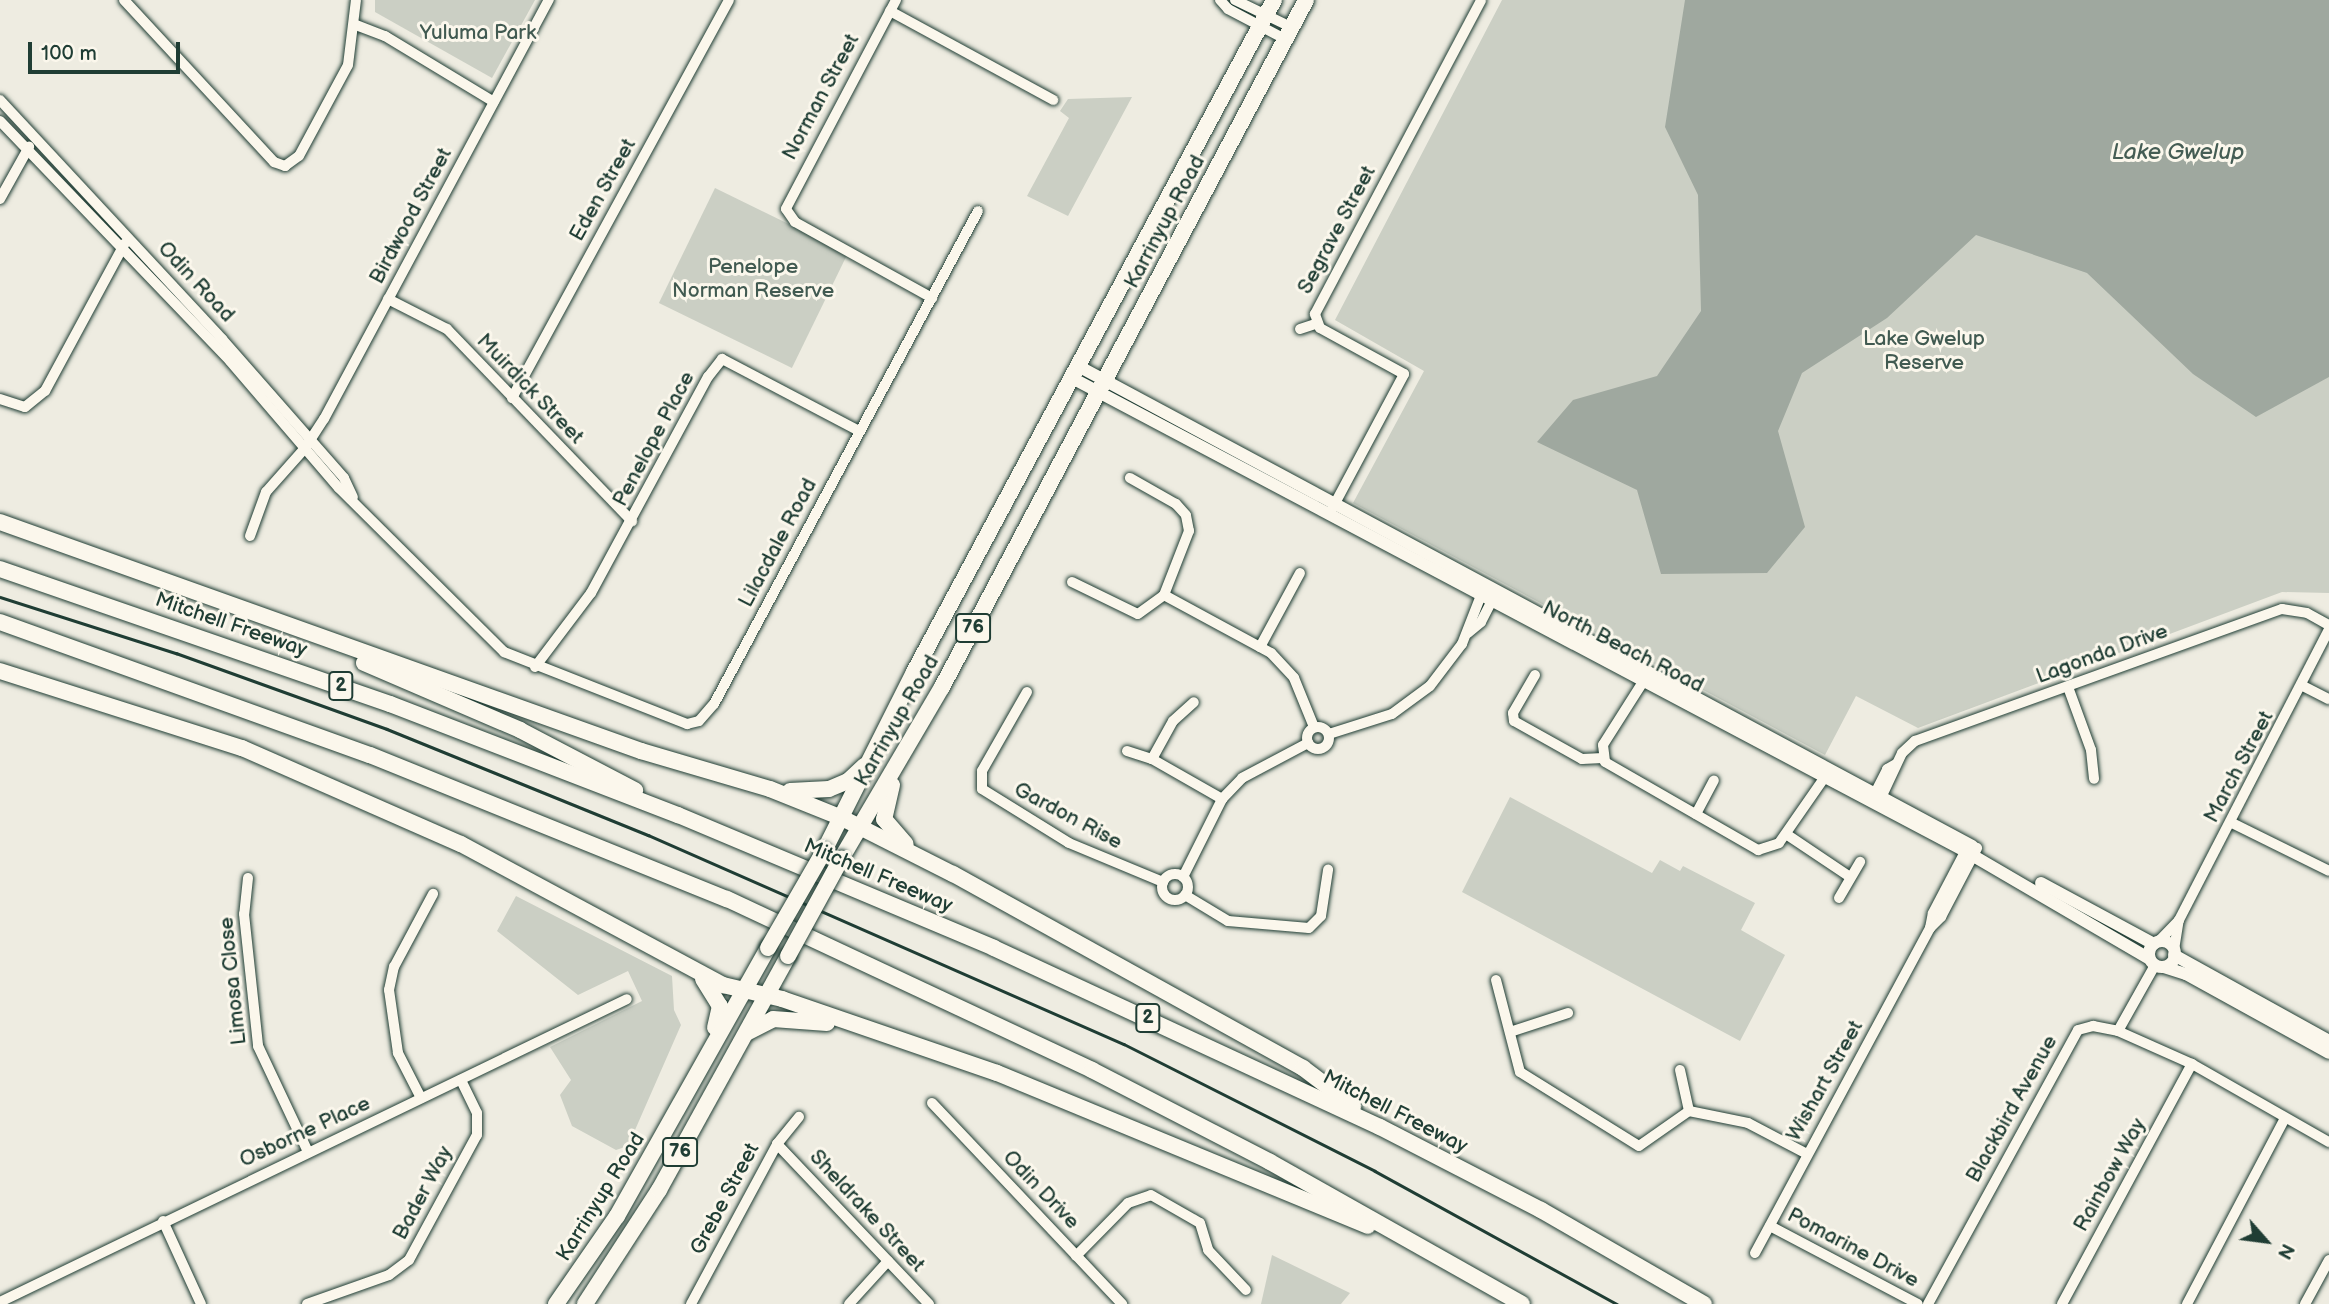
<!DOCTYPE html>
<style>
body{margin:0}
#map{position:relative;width:2329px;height:1304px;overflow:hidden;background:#eeece1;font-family:"Balsamiq Sans",sans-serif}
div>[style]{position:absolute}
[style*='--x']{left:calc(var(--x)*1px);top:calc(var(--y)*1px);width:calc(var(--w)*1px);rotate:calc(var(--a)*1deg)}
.green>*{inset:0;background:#cbcfc4;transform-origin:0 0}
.water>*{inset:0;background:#9fa89f}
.roads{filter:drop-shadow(0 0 2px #1f3d34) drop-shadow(0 0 2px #1f3d34)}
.minor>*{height:10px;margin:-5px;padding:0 5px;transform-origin:5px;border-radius:5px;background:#fbf7ec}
.minor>.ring{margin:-5px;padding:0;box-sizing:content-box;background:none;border:10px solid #fbf7ec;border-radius:50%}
.major>*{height:12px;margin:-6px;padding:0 6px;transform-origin:6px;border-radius:6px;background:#fbf7ec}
.major>.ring{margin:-6px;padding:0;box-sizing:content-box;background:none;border:12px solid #fbf7ec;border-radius:50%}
.highway>*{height:16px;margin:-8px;padding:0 8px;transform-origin:8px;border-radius:8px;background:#fbf7ec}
.rail>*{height:2.5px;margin:-1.25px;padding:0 1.25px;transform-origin:1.25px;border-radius:1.25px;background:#1f3d34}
.bridges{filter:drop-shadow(0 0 2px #1f3d34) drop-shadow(0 0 2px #1f3d34)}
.highway-bridge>*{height:16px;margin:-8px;padding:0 8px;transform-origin:8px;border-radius:8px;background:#fbf7ec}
span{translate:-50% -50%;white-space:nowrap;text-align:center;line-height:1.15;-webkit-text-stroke:6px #fbf7ec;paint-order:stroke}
.shield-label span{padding:2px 5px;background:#fbf7ec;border:2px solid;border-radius:5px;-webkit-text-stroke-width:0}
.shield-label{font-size:19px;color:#1f3d34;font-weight:700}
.park-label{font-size:21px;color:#415a51}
.street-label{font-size:21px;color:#1f3d34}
.water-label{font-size:23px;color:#455d54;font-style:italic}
.north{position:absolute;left:2231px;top:1206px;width:70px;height:70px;-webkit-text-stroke:5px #fbf7ec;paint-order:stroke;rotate:118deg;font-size:19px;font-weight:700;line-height:28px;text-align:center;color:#1f3d34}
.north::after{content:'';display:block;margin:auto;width:24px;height:32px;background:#1f3d34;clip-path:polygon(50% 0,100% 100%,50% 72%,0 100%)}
.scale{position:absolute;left:28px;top:42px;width:152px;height:32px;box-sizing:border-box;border:4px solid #1f3d34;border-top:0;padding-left:9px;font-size:21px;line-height:24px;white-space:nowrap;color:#1f3d34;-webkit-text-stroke:5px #fbf7ec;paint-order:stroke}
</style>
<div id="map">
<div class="green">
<div style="clip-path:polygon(375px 0,535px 0,492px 78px,375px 12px)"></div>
<div style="clip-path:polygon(1502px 0,2329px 0,2329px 593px,2282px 592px,1918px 728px,1856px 696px,1825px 755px,1353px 503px,1424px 371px,1335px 320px)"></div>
<div style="clip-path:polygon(1132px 97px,1068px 216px,1027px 196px,1069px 118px,1060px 111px,1068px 99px)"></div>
<div style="left:715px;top:188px;width:148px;height:128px;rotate:26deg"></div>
<div style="clip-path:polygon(1510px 797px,1652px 873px,1660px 860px,1680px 871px,1683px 866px,1755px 903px,1741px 930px,1785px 955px,1740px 1041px,1462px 892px)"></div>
<div style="clip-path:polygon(516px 896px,672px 976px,674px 1010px,681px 1025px,628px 1146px,616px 1150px,572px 1126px,560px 1095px,571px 1080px,550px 1047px,642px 1001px,628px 971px,578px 995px,497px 931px)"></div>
<div style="clip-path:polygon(1272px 1255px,1350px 1293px,1341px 1304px,1261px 1304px)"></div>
</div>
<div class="water">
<div style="clip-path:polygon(1685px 0,2329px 0,2329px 377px,2256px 417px,2193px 374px,2087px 273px,1976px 235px,1887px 318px,1802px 373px,1778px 431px,1805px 527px,1767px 573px,1661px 574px,1637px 490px,1537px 442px,1573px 400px,1657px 376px,1701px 311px,1698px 195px,1665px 127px)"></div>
</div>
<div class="roads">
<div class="minor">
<div style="--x:124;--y:0;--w:221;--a:47.2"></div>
<div style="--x:274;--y:162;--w:12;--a:20"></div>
<div style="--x:285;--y:166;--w:17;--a:-36"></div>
<div style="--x:299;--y:156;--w:103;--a:-61.7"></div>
<div style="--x:348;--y:65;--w:65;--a:-83"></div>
<div style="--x:896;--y:0;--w:236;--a:117.8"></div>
<div style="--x:786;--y:209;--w:16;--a:55"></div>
<div style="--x:795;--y:222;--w:157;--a:29"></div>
<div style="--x:1220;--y:0;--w:12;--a:48"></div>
<div style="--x:1228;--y:9;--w:64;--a:27.8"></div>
<div style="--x:1235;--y:0;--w:62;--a:25.7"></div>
<div style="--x:890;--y:11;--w:186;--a:28.6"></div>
<div style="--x:356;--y:25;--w:31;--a:21"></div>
<div style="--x:385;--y:36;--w:127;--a:31.2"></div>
<div style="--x:0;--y:100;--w:326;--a:47.1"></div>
<div style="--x:222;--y:339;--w:185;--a:48.7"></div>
<div style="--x:344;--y:478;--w:21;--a:65"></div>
<div style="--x:0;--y:121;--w:332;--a:46.2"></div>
<div style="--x:230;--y:361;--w:167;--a:49.4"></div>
<div style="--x:339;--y:488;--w:233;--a:44.8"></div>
<div style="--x:504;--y:652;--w:197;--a:21.5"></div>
<div style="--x:687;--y:724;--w:12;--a:-14"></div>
<div style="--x:699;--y:721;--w:23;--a:-49"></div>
<div style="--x:714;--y:704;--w:559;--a:-61.83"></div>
<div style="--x:0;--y:199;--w:60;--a:-60.9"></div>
<div style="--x:388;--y:299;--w:66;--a:27"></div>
<div style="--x:447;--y:329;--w:267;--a:46.1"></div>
<div style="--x:1300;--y:329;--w:16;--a:-18"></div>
<div style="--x:512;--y:398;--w:453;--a:-61.4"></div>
<div style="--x:0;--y:399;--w:26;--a:18"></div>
<div style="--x:25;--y:407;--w:26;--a:-39"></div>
<div style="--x:45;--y:391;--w:168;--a:-61.6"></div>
<div style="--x:1332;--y:509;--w:153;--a:-61.9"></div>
<div style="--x:1404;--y:374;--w:96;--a:-151.3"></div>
<div style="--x:1320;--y:328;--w:15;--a:-110"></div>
<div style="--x:1315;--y:314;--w:355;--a:-62.1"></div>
<div style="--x:250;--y:536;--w:47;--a:-70"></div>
<div style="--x:266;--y:492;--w:59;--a:-48.4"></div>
<div style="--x:305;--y:448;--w:35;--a:-57"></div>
<div style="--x:324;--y:419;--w:476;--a:-61.8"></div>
<div style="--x:1072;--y:582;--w:73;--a:25.9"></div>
<div style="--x:1138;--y:614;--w:32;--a:-36"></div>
<div style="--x:1164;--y:595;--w:69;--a:-68.7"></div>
<div style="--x:1189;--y:531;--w:16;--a:-101"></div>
<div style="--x:1186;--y:515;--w:15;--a:-132"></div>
<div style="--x:1176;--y:504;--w:53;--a:-150.5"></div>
<div style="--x:1164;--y:595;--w:122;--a:28.5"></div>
<div style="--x:1271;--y:653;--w:34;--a:47"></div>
<div style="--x:1294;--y:678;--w:53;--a:67.8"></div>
<div style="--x:1468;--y:633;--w:17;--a:-40"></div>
<div style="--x:1481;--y:622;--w:29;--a:-63"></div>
<div style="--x:1260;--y:647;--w:84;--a:-61.6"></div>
<div style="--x:535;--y:667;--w:93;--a:-52.9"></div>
<div style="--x:591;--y:593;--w:246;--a:-61.6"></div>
<div style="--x:708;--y:377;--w:23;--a:-52"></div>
<div style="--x:722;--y:359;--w:155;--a:27.7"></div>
<div style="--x:1648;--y:674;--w:84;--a:122.4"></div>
<div style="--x:1603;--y:745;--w:17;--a:83"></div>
<div style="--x:1605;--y:762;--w:177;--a:29.9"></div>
<div style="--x:1758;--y:850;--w:22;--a:-18"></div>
<div style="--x:1779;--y:843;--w:88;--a:-55.2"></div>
<div style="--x:1535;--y:675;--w:44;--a:120.1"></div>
<div style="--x:1513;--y:713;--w:8;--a:83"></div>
<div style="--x:1514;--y:721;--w:78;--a:29.2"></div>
<div style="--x:1582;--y:759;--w:21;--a:-3"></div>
<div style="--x:2303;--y:686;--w:29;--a:27"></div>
<div style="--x:2068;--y:687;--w:67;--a:69.9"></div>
<div style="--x:2091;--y:750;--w:29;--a:84"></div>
<div style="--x:1027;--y:692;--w:91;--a:119.7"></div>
<div style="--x:982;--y:771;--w:18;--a:90"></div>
<div style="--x:982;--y:789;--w:102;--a:31.8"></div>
<div style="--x:1069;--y:843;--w:102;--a:22.5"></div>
<div class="ring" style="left:1307px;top:727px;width:12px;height:12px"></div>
<div style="--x:1329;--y:734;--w:66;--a:-17.6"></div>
<div style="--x:1392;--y:714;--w:47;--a:-36.4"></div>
<div style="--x:1430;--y:686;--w:53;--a:-52.7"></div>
<div style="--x:1462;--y:644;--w:58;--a:-68.7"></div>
<div style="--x:1127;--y:751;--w:26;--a:18"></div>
<div style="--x:1152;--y:759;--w:81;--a:29.7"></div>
<div style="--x:1152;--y:759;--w:43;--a:-61.1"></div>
<div style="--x:1173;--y:721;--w:28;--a:-42"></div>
<div style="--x:1871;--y:801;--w:36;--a:-63"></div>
<div style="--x:1887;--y:769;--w:10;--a:-29"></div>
<div style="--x:1878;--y:804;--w:56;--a:-64.8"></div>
<div style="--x:1902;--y:753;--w:18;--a:-43"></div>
<div style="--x:1915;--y:741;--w:390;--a:-19.8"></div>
<div style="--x:2282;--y:609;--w:25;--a:9"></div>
<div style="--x:2307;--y:613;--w:25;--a:29"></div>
<div style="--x:1696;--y:814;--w:38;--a:-62"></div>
<div style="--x:2232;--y:823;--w:108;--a:26.3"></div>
<div style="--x:1786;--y:834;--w:77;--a:33.9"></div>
<div class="ring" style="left:1162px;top:874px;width:16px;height:16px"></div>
<div style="--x:1183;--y:877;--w:87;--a:-63.4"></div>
<div style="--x:1222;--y:799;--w:29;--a:-46"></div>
<div style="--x:1242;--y:778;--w:75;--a:-27.9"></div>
<div style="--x:248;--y:878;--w:36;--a:96"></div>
<div style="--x:244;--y:914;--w:133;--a:83.9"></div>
<div style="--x:258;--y:1046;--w:117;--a:64.7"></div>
<div style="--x:1185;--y:895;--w:50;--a:31.2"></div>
<div style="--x:1228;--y:921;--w:81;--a:4.9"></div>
<div style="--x:1309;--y:928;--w:17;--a:-45"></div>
<div style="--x:1321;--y:916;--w:47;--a:-81.3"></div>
<div style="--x:1839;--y:898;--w:42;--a:-59.7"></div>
<div style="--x:1930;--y:928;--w:16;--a:-45"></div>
<div style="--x:1941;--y:917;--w:78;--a:-62.4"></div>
<div style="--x:2158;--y:942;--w:30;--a:-46"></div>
<div style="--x:2174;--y:950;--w:30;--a:-81"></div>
<div style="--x:2179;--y:920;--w:326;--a:-62.7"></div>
<div style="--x:1496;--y:980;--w:95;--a:75.4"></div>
<div style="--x:1520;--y:1072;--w:140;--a:31.9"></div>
<div style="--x:1639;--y:1146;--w:61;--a:-35"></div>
<div style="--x:1689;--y:1111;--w:60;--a:11.5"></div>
<div style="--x:1748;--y:1123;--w:67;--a:27.7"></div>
<div style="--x:1513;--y:1031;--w:58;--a:-18.1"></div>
<div style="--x:2118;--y:1031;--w:76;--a:-60.7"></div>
<div style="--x:1680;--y:1070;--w:42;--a:77.6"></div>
<div style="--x:421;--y:1098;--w:51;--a:-117.1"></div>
<div style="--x:398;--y:1053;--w:64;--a:-98.1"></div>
<div style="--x:389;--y:990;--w:24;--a:-78"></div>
<div style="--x:394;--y:967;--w:83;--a:-61.9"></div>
<div style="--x:932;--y:1103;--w:277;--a:46.6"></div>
<div style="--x:777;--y:1144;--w:221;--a:46.5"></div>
<div style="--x:163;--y:1221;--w:91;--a:65.4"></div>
<div style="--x:1770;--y:1226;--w:167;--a:27.8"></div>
<div style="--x:1755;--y:1253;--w:369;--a:-61.7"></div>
<div style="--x:1930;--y:928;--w:15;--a:-79"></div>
<div style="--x:1933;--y:913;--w:76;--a:-62.4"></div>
<div style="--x:1076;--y:1256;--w:74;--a:-45.5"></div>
<div style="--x:1128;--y:1203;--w:24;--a:-19"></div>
<div style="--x:1151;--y:1195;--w:56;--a:29.7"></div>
<div style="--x:1200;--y:1223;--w:28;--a:73"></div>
<div style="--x:1208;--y:1250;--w:55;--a:46.5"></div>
<div style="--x:0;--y:1302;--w:696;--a:-25.79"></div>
<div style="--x:307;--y:1304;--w:87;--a:-19.5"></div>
<div style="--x:389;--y:1275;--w:25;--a:-37"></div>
<div style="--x:409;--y:1260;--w:142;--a:-61.5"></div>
<div style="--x:477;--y:1135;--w:22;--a:-90"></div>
<div style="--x:477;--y:1113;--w:37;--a:-116"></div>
<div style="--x:691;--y:1304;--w:182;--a:-61.7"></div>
<div style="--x:777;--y:1144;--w:35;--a:-51"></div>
<div style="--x:849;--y:1304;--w:58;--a:-47.8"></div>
<div style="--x:1928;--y:1304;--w:312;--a:-61.3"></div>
<div style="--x:2078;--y:1030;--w:16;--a:-15"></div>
<div style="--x:2093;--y:1026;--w:25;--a:11"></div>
<div style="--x:2118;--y:1031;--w:81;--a:24"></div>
<div style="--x:2192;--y:1064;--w:158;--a:29.7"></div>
<div style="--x:2062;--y:1304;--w:273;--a:-61.6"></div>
<div style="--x:2187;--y:1304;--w:210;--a:-62.2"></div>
<div style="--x:2305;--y:1304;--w:50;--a:-61.4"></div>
</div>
<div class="major">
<div style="--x:1078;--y:366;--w:1015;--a:28.23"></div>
<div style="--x:1072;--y:378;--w:1011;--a:27.91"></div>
<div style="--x:1965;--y:851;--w:214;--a:30.3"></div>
<div style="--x:2041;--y:883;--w:128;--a:28.4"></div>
<div class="ring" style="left:2149px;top:941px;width:14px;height:14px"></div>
<div style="--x:2174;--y:955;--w:177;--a:29"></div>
<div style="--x:2164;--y:967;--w:23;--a:18"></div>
<div style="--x:2186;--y:974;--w:163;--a:28.9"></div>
</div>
<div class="highway">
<div style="--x:0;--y:522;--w:681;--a:19.66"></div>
<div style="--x:641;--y:751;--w:134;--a:16.4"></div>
<div style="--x:770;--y:789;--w:78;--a:21.9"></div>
<div style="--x:842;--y:818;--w:124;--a:26.8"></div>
<div style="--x:953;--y:874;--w:400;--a:29"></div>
<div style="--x:1303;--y:1068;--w:63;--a:37.2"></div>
<div style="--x:0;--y:569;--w:413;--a:19.1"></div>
<div style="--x:390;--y:704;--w:309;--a:21.1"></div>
<div style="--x:678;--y:815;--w:343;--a:22.8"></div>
<div style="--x:994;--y:948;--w:425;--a:24.9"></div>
<div style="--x:1380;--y:1127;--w:181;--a:27.3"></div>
<div style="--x:1541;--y:1210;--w:188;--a:30"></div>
<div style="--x:0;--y:622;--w:393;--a:19.8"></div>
<div style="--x:370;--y:755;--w:385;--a:22"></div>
<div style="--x:727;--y:899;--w:403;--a:25.1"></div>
<div style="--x:1092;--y:1070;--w:200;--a:27.3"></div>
<div style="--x:1270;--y:1162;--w:289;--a:29.4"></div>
<div style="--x:364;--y:663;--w:170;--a:23.2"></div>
<div style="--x:520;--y:730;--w:130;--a:27.6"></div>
<div style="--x:0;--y:671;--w:254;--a:17.7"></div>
<div style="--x:242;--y:748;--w:239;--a:23.7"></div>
<div style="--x:461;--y:844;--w:298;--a:28.3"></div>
<div style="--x:723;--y:985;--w:61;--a:13.3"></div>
<div style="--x:782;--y:999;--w:227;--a:19"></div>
<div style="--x:997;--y:1073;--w:401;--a:22.4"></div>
<div style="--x:892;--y:785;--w:35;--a:103"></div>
<div style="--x:884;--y:819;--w:33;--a:49"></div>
<div style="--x:790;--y:791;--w:39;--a:-3"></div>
<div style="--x:829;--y:789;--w:21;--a:-23"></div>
<div style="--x:848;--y:781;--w:22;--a:-43"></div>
<div style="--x:824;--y:851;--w:200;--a:-63.3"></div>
<div style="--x:914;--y:672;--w:762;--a:-61.82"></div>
<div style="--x:841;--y:859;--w:199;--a:-59.6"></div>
<div style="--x:942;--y:687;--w:777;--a:-62.08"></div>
<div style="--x:703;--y:979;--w:32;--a:58"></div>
<div style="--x:720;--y:1006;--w:22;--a:103"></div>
<div style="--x:748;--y:1032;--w:28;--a:-27"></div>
<div style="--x:773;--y:1019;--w:54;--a:4.2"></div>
<div style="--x:556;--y:1304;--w:107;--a:-55.3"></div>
<div style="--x:617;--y:1216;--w:308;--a:-60.6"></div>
<div style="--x:585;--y:1304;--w:136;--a:-57"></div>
<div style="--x:659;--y:1190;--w:267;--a:-61.1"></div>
</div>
</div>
<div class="rail">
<div style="--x:0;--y:597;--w:185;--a:17.7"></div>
<div style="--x:176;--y:653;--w:224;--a:19.8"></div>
<div style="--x:387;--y:729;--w:282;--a:22.1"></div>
<div style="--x:648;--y:835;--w:520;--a:23.71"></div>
<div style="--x:1124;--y:1044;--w:281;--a:26.8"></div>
<div style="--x:1375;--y:1171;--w:276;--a:28.8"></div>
</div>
<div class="bridges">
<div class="highway-bridge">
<div style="--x:768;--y:948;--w:112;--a:-60"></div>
<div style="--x:788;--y:956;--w:111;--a:-61.3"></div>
</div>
</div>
<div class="shield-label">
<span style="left:973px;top:628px">76</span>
<span style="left:341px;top:686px">2</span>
<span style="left:1148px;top:1018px">2</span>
<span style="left:680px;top:1152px">76</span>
</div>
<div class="park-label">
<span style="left:478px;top:33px">Yuluma Park</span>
<span style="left:753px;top:279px">Penelope<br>Norman Reserve</span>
<span style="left:1924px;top:351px">Lake Gwelup<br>Reserve</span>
</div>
<div class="street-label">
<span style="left:821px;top:97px;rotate:-62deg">Norman Street</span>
<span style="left:603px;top:190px;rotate:-61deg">Eden Street</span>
<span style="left:411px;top:216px;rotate:-62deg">Birdwood Street</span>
<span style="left:1165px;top:222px;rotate:-62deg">Karrinyup Road</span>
<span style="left:1337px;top:230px;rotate:-62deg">Segrave Street</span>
<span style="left:196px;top:282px;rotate:47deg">Odin Road</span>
<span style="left:530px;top:389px;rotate:46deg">Muirdick Street</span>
<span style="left:654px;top:439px;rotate:-62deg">Penelope Place</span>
<span style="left:778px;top:543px;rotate:-62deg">Lilacdale Road</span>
<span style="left:231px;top:625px;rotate:19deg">Mitchell Freeway</span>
<span style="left:1623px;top:647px;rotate:27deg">North Beach Road</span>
<span style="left:2102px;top:654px;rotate:-20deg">Lagonda Drive</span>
<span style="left:897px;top:721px;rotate:-60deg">Karrinyup Road</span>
<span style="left:2239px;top:767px;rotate:-62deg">March Street</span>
<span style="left:1068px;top:816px;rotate:28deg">Gardon Rise</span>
<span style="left:878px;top:876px;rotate:23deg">Mitchell Freeway</span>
<span style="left:233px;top:981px;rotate:-96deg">Limosa Close</span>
<span style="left:1825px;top:1081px;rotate:-61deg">Wishart Street</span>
<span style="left:2012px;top:1109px;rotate:-61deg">Blackbird Avenue</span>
<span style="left:1395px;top:1112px;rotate:27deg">Mitchell Freeway</span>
<span style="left:305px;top:1132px;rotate:-25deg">Osborne Place</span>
<span style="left:2110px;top:1175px;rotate:-61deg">Rainbow Way</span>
<span style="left:1041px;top:1190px;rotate:46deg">Odin Drive</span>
<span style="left:423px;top:1193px;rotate:-62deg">Bader Way</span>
<span style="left:601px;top:1197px;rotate:-58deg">Karrinyup Road</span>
<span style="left:725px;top:1199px;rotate:-62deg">Grebe Street</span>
<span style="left:867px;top:1211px;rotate:47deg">Sheldrake Street</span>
<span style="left:1853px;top:1248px;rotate:28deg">Pomarine Drive</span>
</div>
<div class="water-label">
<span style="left:2178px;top:152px">Lake Gwelup</span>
</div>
<div class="north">N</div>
<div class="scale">100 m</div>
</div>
